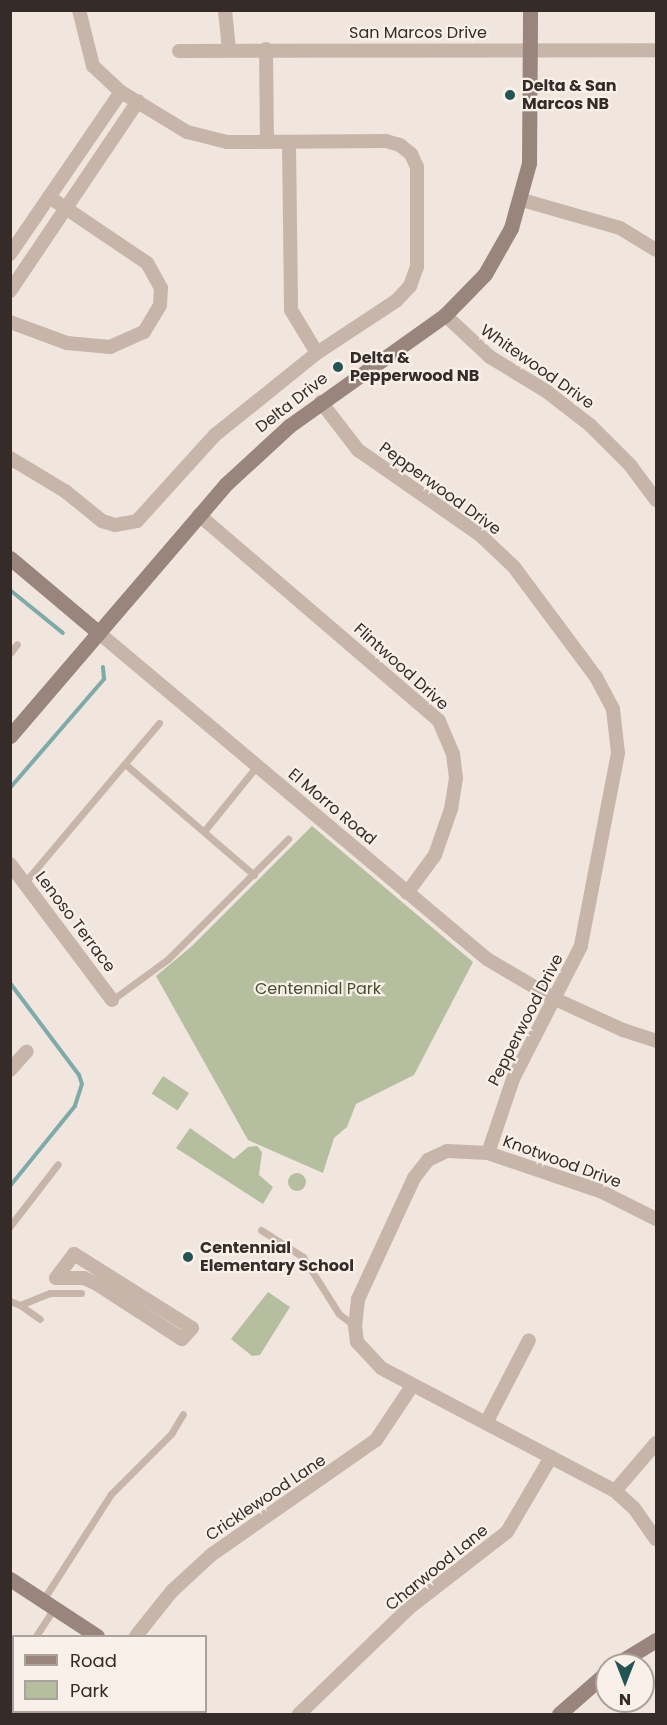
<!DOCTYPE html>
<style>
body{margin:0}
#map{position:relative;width:667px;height:1725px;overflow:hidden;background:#f0e6dd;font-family:Poppins,sans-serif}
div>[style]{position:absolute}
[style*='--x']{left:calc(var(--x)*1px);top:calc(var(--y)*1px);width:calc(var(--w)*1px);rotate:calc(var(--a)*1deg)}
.green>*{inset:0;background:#b5be9f;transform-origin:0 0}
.round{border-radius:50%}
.stream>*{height:4px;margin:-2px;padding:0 2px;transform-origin:2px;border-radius:2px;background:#7faaa9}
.lane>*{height:7px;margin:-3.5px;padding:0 3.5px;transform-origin:3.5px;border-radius:3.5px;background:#c7b5aa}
.street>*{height:14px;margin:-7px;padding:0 7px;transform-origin:7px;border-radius:7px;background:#c7b5aa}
.secondary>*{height:15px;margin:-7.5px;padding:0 7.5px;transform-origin:7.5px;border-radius:7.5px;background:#9a857c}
.dots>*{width:16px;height:16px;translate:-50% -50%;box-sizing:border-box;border:3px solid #f8f0e9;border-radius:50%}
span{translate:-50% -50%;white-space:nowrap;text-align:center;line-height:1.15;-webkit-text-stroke:4.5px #f8f0e9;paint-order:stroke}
.street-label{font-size:16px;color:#352c29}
.poi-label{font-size:16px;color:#352c29;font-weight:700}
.left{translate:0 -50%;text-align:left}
.park-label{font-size:16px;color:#47512f}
.frame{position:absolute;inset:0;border:12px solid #352c29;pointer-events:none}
.legend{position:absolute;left:12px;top:1635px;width:195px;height:78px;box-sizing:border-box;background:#f8f0e9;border:2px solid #aaa29c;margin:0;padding:8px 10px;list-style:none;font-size:18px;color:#352c29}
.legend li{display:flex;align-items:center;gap:12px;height:30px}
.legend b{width:30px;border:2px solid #aaa29c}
.north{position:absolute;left:595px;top:1653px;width:60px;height:60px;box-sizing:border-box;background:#f8f0e9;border:2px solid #aaa29c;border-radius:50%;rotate:180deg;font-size:16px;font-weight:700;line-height:24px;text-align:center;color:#352c29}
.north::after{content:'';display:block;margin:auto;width:21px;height:27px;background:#235353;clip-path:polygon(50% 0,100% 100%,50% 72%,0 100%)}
</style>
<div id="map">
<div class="green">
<div style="clip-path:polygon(312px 826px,473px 962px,414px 1075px,356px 1104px,347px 1127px,334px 1138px,323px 1173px,248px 1140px,156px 976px,192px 946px)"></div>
<div style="left:163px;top:1076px;width:31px;height:21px;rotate:33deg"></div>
<div style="clip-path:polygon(190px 1128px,234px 1159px,248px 1147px,257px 1146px,262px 1152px,259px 1175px,273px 1187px,263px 1204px,176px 1148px)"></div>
<div class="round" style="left:288px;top:1173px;width:18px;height:18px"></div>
<div style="clip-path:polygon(268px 1292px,290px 1307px,260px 1355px,252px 1356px,231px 1339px)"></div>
</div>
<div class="stream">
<div style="--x:10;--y:590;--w:68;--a:39.1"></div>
<div style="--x:10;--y:788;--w:144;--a:-49.2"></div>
<div style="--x:104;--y:679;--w:12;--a:-95"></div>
<div style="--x:10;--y:983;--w:115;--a:53.1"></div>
<div style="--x:79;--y:1075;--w:9;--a:72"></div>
<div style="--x:82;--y:1084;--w:23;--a:108"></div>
<div style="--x:75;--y:1106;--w:103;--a:129.1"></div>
</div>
<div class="lane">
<div style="--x:10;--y:653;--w:11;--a:-52"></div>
<div style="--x:125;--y:764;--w:170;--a:40.7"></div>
<div style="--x:205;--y:830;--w:81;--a:-51"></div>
<div style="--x:25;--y:882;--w:208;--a:-49.9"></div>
<div style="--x:112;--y:1000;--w:69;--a:-36.2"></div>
<div style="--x:168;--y:959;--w:170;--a:-45"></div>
<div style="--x:10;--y:1226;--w:78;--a:-52.3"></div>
<div style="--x:261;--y:1230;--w:50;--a:32.7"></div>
<div style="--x:303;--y:1257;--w:67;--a:57.7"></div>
<div style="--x:339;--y:1314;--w:20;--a:37"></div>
<div style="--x:10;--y:1301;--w:11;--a:22"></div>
<div style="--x:20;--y:1305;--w:32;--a:-22"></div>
<div style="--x:50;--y:1293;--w:31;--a:0"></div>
<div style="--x:20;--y:1305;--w:24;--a:35"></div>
<div style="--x:43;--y:1600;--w:126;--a:-57.3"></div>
<div style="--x:111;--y:1494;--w:85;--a:-45"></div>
<div style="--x:171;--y:1434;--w:23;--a:-59"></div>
<div style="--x:36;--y:1636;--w:33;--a:-57"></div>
<div style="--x:10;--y:1666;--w:4;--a:27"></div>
<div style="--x:30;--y:1714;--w:3;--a:-45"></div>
</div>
<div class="street">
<div style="--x:225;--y:10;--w:40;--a:84.3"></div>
<div style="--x:266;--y:49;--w:93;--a:89.4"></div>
<div style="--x:179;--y:51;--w:477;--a:-0.1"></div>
<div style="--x:289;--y:142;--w:168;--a:89.3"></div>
<div style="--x:291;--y:310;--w:50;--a:58.8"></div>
<div style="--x:522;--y:200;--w:102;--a:15.9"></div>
<div style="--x:620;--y:228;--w:42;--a:31.4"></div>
<div style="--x:10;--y:254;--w:196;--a:-55.6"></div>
<div style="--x:10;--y:291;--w:229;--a:-56"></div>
<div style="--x:445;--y:315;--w:62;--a:43"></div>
<div style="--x:490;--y:357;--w:66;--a:31.3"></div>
<div style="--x:546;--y:391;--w:56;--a:37.7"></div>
<div style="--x:590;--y:425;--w:57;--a:45"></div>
<div style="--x:630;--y:465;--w:44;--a:53.4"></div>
<div style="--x:10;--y:322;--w:61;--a:20.2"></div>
<div style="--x:67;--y:343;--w:43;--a:5.3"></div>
<div style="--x:110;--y:347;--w:37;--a:-24"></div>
<div style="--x:144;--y:332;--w:31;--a:-59"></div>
<div style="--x:160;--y:305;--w:17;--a:-87"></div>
<div style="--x:161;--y:288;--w:29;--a:-119"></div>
<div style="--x:147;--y:263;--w:118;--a:-146"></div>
<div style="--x:321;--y:402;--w:61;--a:52.4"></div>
<div style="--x:358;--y:450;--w:147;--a:34.8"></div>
<div style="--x:479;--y:534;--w:48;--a:43.3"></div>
<div style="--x:514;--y:567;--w:137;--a:53.3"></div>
<div style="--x:596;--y:677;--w:36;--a:62"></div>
<div style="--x:613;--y:709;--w:44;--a:83.5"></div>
<div style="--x:618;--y:753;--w:197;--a:100.9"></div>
<div style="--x:581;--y:946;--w:149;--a:117.1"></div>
<div style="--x:513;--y:1079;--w:78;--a:108.7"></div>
<div style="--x:10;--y:458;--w:64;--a:31"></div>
<div style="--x:65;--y:491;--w:48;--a:39"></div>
<div style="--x:102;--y:521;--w:14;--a:17"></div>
<div style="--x:115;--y:525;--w:22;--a:-10"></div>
<div style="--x:137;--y:521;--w:116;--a:-47.8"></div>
<div style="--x:215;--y:435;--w:131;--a:-38.8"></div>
<div style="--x:317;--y:353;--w:95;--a:-33.4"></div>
<div style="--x:396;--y:301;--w:21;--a:-47"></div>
<div style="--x:410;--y:286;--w:20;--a:-70"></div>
<div style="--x:417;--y:267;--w:100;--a:-90"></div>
<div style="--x:417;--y:167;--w:14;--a:-115"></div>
<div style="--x:411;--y:154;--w:14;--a:-141"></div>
<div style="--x:400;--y:145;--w:15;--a:-164"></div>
<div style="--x:386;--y:141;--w:159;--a:179.6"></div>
<div style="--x:227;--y:142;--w:41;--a:-166"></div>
<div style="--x:187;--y:132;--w:77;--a:-148.8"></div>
<div style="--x:121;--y:92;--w:38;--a:-137"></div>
<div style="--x:93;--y:66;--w:58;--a:-104"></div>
<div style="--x:199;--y:515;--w:316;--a:40.6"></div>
<div style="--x:439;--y:721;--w:36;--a:67"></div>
<div style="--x:453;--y:754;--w:24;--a:83"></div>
<div style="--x:456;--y:778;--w:31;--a:99"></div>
<div style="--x:451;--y:809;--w:49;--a:109.2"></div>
<div style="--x:435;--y:855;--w:47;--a:126.4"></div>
<div style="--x:99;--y:633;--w:507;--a:40.04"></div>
<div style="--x:487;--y:959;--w:79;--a:30.5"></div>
<div style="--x:555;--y:999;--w:75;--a:24.5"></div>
<div style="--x:623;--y:1030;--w:35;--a:18"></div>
<div style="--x:10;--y:864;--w:170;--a:53.1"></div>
<div style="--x:10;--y:1070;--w:25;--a:-48"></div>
<div style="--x:656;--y:1219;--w:63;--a:-153.4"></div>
<div style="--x:600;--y:1191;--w:118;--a:-161.3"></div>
<div style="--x:488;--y:1153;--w:41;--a:-177.2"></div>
<div style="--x:447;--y:1151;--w:21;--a:155"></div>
<div style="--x:428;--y:1160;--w:23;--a:128"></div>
<div style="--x:414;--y:1178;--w:133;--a:114.8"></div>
<div style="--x:358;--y:1299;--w:27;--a:96"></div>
<div style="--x:355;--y:1326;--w:16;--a:83"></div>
<div style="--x:357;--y:1342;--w:35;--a:47"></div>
<div style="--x:381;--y:1368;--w:264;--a:27.7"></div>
<div style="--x:615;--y:1491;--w:25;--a:42"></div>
<div style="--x:634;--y:1508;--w:38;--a:55"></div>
<div style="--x:74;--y:1254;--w:139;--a:32.1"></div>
<div style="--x:192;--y:1328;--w:15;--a:132"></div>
<div style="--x:182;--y:1339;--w:103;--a:-147.2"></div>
<div style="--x:95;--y:1283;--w:12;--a:-156"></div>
<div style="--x:84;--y:1278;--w:28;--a:180"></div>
<div style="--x:56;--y:1278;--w:30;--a:-53"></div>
<div style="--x:486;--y:1423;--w:93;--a:-62.6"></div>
<div style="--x:615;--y:1491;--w:63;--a:-49.5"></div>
<div style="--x:136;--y:1636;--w:58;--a:-51.3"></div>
<div style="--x:172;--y:1591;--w:53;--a:-42.7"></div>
<div style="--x:211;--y:1555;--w:201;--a:-34.9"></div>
<div style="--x:376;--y:1440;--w:65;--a:-56.3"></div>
<div style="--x:180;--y:1714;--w:4;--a:-34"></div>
<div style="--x:299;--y:1714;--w:153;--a:-43.9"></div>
<div style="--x:409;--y:1608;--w:124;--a:-37.8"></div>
<div style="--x:507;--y:1532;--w:87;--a:-59.6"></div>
</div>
<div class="secondary">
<div style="--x:10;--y:558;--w:116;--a:40.1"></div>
<div style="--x:10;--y:736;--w:332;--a:-49.4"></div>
<div style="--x:226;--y:484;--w:86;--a:-42.6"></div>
<div style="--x:289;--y:426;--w:191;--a:-35.4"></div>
<div style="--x:445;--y:315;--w:57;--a:-45.7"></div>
<div style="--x:485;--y:274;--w:53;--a:-60.5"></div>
<div style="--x:511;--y:228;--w:67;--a:-74.5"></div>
<div style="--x:529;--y:163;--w:153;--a:-89.6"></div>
<div style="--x:10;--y:1579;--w:104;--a:33.2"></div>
<div style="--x:615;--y:1665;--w:48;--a:-31.4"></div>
<div style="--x:194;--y:1712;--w:4;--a:34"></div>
<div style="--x:559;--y:1714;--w:64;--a:-41.2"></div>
</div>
<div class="dots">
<div style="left:510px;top:95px;background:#235353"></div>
<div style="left:338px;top:367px;background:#235353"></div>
<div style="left:188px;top:1257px;background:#235353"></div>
</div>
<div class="street-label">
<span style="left:418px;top:33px">San Marcos Drive</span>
<span style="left:537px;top:367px;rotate:35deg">Whitewood Drive</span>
<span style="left:292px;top:403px;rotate:-38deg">Delta Drive</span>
<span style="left:440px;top:489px;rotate:36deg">Pepperwood Drive</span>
<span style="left:401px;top:667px;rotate:42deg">Flintwood Drive</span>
<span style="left:332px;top:807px;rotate:40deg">El Morro Road</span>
<span style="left:75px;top:922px;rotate:53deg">Lenoso Terrace</span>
<span style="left:526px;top:1020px;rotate:-63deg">Pepperwood Drive</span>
<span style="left:562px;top:1162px;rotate:20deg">Knotwood Drive</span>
<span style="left:266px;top:1498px;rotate:-34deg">Cricklewood Lane</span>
<span style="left:437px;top:1568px;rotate:-39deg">Charwood Lane</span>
</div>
<div class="poi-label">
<span class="left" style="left:522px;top:95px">Delta &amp; San<br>Marcos NB</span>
<span class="left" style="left:350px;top:367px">Delta &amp;<br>Pepperwood NB</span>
<span class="left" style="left:200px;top:1257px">Centennial<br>Elementary School</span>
</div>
<div class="park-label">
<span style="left:318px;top:989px">Centennial Park</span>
</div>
<div class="frame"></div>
<ul class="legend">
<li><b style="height:8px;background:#9a857c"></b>Road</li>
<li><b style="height:16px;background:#b5be9f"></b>Park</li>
</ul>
<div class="north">N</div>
</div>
